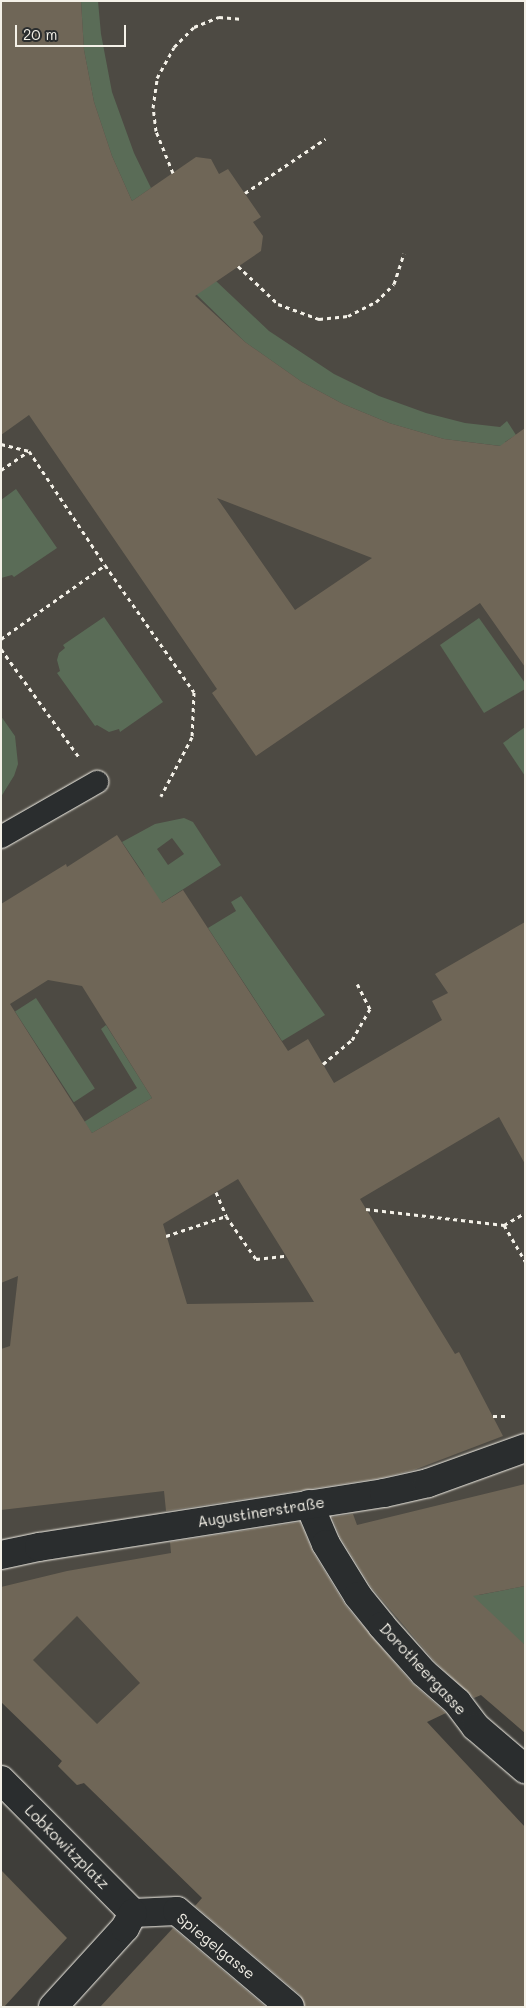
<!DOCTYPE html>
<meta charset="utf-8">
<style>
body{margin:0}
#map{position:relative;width:526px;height:2008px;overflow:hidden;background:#3f3e3a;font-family:Mali,sans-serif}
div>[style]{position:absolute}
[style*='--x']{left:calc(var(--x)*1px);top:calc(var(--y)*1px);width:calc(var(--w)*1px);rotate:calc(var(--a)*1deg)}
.built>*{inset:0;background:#4d4a43}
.green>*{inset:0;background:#5a6c57;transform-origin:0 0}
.building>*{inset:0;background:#6f6657}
.path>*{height:3px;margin-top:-1.5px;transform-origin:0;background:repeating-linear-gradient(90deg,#f4f1e8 0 4px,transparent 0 8px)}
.roads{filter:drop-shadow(0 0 1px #f4f1e8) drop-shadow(0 0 1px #f4f1e8)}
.service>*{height:22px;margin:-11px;padding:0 11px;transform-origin:11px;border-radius:11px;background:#2a2d2e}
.minor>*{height:28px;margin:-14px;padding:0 14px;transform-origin:14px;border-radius:14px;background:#2a2d2e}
span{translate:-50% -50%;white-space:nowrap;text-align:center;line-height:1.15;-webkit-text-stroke:4.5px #2a2d2e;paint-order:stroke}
.street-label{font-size:15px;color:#f4f1e8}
.frame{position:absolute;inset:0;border:2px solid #f4f1e8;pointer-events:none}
.scale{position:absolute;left:15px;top:25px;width:111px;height:22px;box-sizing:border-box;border:2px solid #f4f1e8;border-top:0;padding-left:6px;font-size:15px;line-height:18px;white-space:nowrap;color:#f4f1e8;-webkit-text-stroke:4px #2a2d2e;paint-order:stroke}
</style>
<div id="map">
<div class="built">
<div style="clip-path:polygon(1px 1px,525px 1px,525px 1733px,482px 1696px,466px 1678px,458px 1685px,299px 1528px,213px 1729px,218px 1913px,84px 1783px,77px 1785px,58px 1766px,62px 1761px,1px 1701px,1px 797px,14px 776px,15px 736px,1px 716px)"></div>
</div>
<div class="green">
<div style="clip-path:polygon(81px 1px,98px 1px,101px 34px,112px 92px,134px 153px,151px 188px,132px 201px,112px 156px,94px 102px,84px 50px)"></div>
<div style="clip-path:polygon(216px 281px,269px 331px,334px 374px,379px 396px,426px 413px,465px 423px,500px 427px,507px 421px,516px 435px,505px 442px,509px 447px,444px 439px,389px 423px,343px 404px,302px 382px,245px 342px,196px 294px)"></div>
<div style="clip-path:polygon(16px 489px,57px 548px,14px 577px,12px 575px,1px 578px,1px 500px)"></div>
<div style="clip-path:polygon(104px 617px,163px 702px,120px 732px,119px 729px,109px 732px,97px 725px,95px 726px,57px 673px,60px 671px,57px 660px,59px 653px,65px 648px,63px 645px)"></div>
<div style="clip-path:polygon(479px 618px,525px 683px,525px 689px,484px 713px,440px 645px)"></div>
<div style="clip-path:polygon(1px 716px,15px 736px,18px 764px,14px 776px,1px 797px)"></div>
<div style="clip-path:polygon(525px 727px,525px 776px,503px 743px)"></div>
<div style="clip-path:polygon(evenodd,184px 818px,193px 822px,221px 865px,157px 906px,143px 873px,122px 842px,155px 824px,184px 818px,172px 838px,184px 854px,168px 865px,157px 849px,172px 838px)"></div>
<div style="clip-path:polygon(241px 896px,325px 1015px,282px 1041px,208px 928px,236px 911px,231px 902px)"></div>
<div style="left:36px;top:998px;width:108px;height:25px;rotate:57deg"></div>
<div style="clip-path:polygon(106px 1025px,152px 1098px,92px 1133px,84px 1122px,137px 1088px,101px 1029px)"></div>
<div style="clip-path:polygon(471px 1564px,479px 1595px,525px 1586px,525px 1645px,428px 1573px)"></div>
</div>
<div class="building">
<div style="clip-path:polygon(evenodd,1px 1px,81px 1px,84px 50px,94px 102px,112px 156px,132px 201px,196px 157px,211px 159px,219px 174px,228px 169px,261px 217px,253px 222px,263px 236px,261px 251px,195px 296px,245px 342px,302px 382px,343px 404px,389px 423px,444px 439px,500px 446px,525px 428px,525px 667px,480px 603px,256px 756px,212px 693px,217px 689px,29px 415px,1px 435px,1px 1px,217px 498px,372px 558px,295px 610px,217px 498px)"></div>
<div style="clip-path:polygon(evenodd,117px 835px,162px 903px,183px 890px,288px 1051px,308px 1039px,334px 1083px,442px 1020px,432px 1001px,448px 993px,435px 974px,525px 922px,525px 1164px,499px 1117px,360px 1199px,455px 1354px,459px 1352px,503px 1436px,414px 1470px,381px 1478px,166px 1511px,164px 1491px,1px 1510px,1px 1349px,10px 1346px,18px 1276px,1px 1283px,1px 904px,66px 864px,67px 867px,117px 835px,48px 980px,82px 986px,152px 1098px,92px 1133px,10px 1004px,48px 980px,117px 835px,238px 1179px,286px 1256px,314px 1302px,187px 1304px,163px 1224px,238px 1179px)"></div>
<div style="clip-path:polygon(525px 1484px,525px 1586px,473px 1596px,525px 1645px,525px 1733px,481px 1695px,474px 1698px,435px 1662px,371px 1587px,340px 1537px,332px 1517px,353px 1514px,357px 1525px)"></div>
<div style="clip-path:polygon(evenodd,300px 1522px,313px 1552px,346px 1606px,412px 1683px,446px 1713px,427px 1722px,525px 1827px,525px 2007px,305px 2007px,300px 1995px,195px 1906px,202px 1898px,84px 1783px,77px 1785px,58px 1766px,62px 1761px,1px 1702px,1px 1587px,67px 1571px,171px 1553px,170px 1542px,300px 1522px,77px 1616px,140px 1683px,97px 1724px,33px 1660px,77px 1616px)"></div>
<div style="clip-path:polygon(1px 1870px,67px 1938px,4px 2007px,1px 2007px)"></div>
<div style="clip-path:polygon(173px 1928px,266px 2007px,100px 2007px)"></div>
</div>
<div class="path">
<div style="--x:173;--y:173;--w:45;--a:-112"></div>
<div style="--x:156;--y:131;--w:23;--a:-97"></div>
<div style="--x:153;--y:108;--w:30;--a:-82"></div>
<div style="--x:157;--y:78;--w:35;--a:-61"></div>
<div style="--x:174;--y:47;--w:28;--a:-45"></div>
<div style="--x:194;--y:27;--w:27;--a:-22"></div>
<div style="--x:219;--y:17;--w:21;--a:5"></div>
<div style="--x:245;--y:193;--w:97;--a:-34"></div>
<div style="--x:238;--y:266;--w:55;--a:43.5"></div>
<div style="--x:278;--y:304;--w:44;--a:20.1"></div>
<div style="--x:319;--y:319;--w:29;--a:-6"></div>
<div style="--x:348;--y:316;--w:31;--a:-27"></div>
<div style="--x:376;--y:302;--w:25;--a:-45"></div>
<div style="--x:394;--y:284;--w:32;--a:-72"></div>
<div style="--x:1;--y:444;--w:29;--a:14"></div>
<div style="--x:29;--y:451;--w:137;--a:56.3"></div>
<div style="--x:105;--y:565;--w:155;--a:55"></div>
<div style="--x:194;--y:692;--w:45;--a:92.5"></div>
<div style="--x:192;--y:737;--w:67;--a:117.7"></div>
<div style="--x:1;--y:470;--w:32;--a:-34"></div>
<div style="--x:1;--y:639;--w:128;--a:-35.4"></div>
<div style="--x:1;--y:649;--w:133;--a:54.2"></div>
<div style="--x:323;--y:1064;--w:38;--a:-40"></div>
<div style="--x:352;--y:1040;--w:36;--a:-60"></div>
<div style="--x:370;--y:1009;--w:28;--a:-117"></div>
<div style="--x:216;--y:1192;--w:26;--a:67"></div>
<div style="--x:226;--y:1216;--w:52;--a:55.1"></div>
<div style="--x:256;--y:1259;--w:30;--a:-6"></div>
<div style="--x:366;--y:1209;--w:139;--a:6.6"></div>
<div style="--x:504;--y:1225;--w:24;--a:-30"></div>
<div style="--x:504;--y:1225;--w:42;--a:59.7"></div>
<div style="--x:166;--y:1236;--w:63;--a:-18.4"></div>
<div style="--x:493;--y:1416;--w:16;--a:0"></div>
</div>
<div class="roads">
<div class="service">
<div style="--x:1;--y:837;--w:111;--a:-29.8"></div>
</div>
<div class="minor">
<div style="--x:309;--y:1504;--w:43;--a:67"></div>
<div style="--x:326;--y:1544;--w:61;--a:58.4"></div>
<div style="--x:358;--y:1596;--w:38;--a:51"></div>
<div style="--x:382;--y:1626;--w:63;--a:48.2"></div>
<div style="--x:424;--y:1673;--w:44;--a:41.3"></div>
<div style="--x:457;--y:1702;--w:31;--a:53"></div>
<div style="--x:476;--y:1727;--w:65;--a:40.6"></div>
<div style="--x:1;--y:1555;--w:39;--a:-12"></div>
<div style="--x:39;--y:1547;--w:349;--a:-8.9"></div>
<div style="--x:384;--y:1493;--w:45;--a:-12.8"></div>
<div style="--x:428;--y:1483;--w:103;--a:-19.8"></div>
<div style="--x:1;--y:1780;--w:187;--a:45.2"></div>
<div style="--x:133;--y:1913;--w:44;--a:-2.6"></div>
<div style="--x:177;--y:1911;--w:148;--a:40.3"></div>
<div style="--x:53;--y:2007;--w:107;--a:-47.7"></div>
<div style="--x:125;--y:1928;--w:17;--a:-62"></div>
</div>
</div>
<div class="street-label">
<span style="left:261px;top:1512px;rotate:-9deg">Augustinerstraße</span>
<span style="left:423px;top:1669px;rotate:47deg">Dorotheergasse</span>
<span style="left:67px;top:1847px;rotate:45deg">Lobkowitzplatz</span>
<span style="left:216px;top:1946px;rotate:39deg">Spiegelgasse</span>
</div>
<div class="frame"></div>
<div class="scale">20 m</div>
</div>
